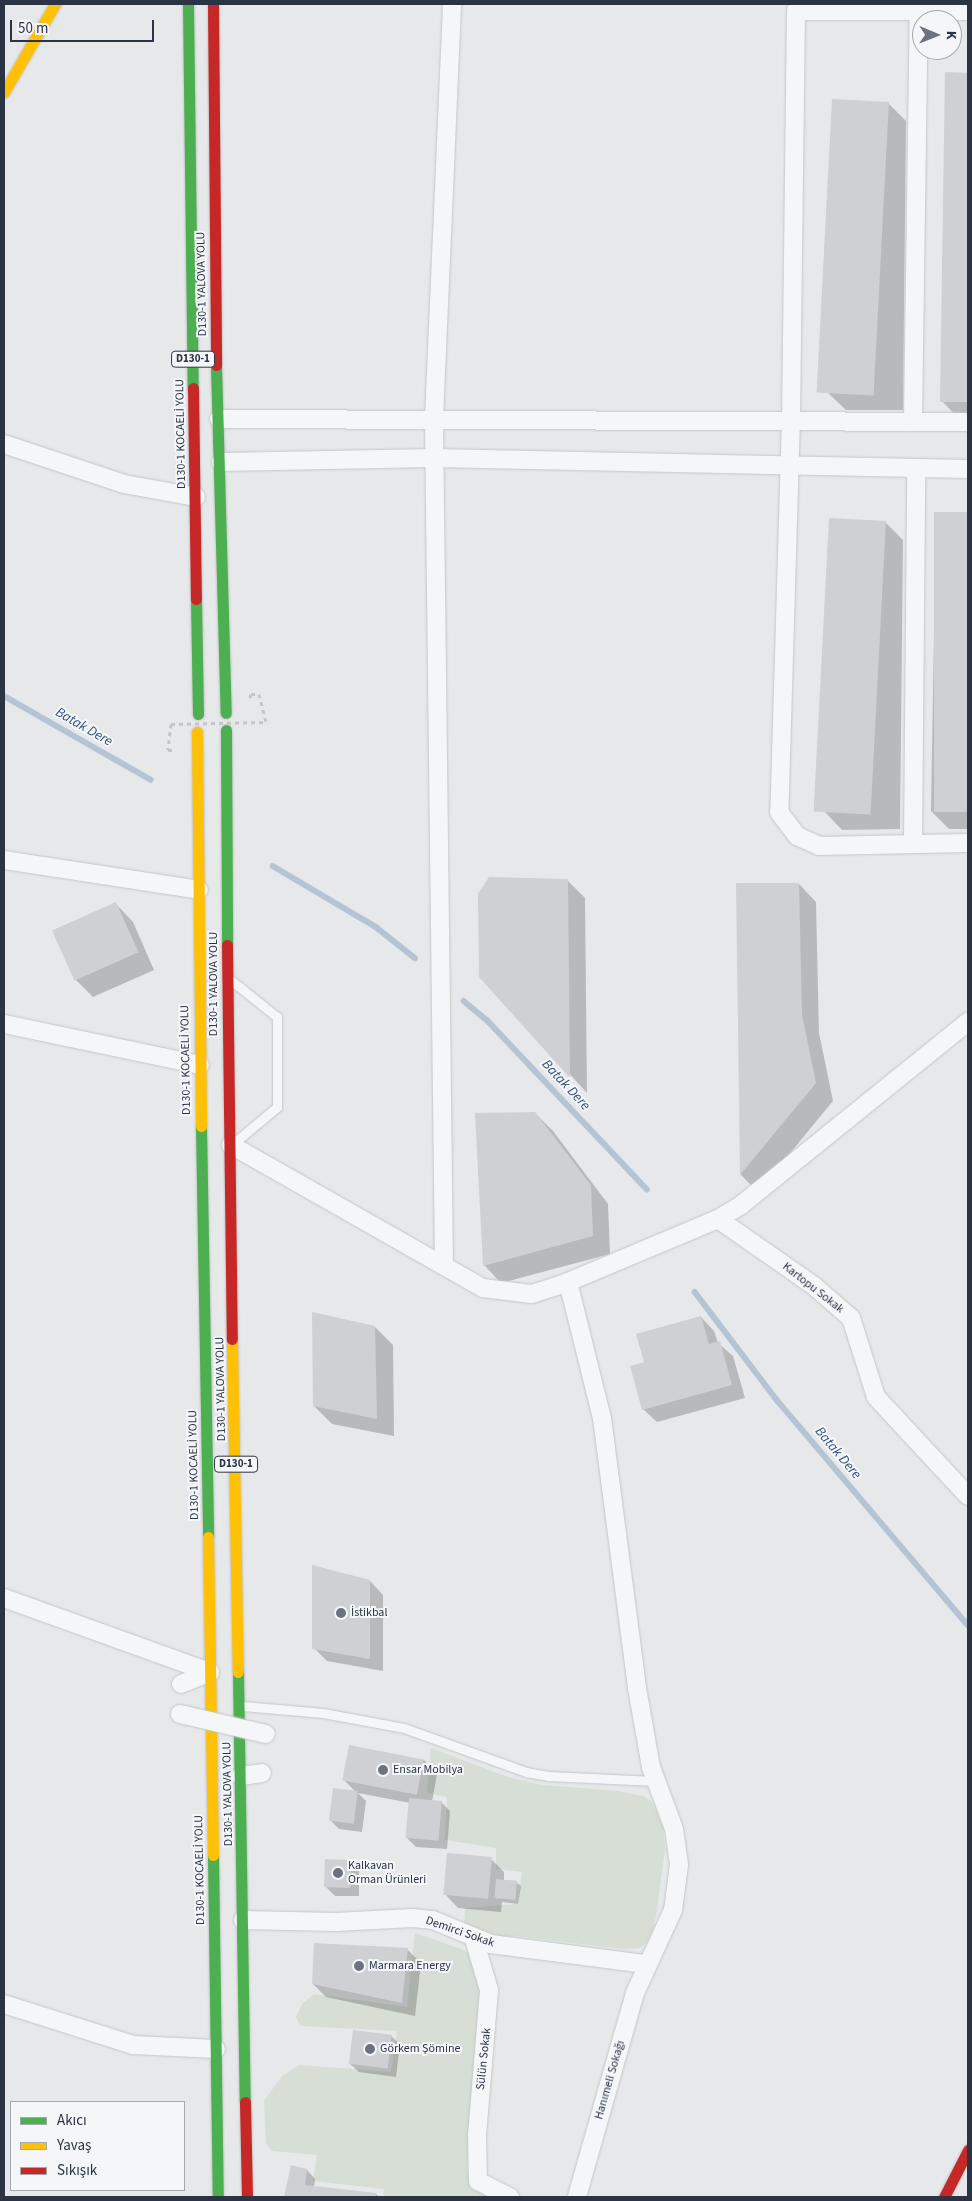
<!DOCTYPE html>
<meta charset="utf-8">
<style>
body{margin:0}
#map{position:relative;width:972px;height:2201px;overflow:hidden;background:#e6e8ea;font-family:"Source Sans 3",sans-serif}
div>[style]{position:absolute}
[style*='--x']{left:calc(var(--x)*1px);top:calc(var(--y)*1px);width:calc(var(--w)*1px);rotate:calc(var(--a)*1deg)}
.green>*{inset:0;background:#d6ded6}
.shadow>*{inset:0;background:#0003}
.stream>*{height:5.5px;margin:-2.75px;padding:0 2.75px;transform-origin:2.75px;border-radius:2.75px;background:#b4c4d5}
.building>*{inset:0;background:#ced0d3;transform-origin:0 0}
.path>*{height:3px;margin-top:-1.5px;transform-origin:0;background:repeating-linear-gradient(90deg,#c5c6ca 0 4px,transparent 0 8px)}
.roads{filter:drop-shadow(0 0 1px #c4c6c8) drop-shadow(0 0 1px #c4c6c8)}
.lane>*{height:9px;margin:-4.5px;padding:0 4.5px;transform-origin:4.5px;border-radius:4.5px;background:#f5f6f7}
.street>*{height:18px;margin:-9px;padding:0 9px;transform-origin:9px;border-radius:9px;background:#f5f6f7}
.fast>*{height:11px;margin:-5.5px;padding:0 5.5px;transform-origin:5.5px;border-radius:5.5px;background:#4caf50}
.slow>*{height:11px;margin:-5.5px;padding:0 5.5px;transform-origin:5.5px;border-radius:5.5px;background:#ffc107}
.jam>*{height:11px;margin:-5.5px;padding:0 5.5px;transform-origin:5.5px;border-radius:5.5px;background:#c62828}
.path-bridge>*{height:3px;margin-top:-1.5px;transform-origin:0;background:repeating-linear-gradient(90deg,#c5c6ca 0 4px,transparent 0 8px)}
.bridges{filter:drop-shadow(0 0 1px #c4c6c8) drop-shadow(0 0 1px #c4c6c8)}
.street-bridge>*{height:18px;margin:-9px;padding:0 9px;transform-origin:9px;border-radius:9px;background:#f5f6f7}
.dots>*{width:14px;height:14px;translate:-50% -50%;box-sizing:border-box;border:2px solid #f4f6f9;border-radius:50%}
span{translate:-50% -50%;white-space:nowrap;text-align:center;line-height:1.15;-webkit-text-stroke:4px #f4f6f9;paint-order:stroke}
.shield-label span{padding:1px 4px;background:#f4f6f9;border:1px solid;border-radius:4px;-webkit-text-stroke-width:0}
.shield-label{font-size:11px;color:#2b3445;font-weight:700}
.street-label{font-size:12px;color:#2b3445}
.poi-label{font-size:12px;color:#2b3445}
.left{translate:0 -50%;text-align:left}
.water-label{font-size:14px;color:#34527a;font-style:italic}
.frame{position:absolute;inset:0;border:5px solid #2b3445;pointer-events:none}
.legend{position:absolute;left:10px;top:2101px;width:175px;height:90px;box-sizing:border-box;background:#f4f6f9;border:1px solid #a4a8b1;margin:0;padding:6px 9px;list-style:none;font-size:15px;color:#2b3445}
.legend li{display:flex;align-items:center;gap:10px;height:25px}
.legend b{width:25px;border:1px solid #a4a8b1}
.north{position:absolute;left:912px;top:10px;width:50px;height:50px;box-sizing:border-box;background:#f4f6f9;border:1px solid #a4a8b1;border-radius:50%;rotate:91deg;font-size:14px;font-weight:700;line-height:20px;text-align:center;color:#2b3445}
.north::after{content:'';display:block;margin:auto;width:18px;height:22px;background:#6c737f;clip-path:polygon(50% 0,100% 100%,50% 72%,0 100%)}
.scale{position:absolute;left:10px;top:20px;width:144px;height:22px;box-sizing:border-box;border:2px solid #2b3445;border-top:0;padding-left:6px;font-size:15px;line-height:18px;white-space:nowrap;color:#2b3445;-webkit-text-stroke:4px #f4f6f9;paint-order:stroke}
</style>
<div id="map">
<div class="green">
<div style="clip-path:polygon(431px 1748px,508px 1777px,542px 1785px,618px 1791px,643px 1796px,652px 1802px,663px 1826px,665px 1849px,657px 1910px,653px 1931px,646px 1943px,640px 1948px,623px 1949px,515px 1936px,494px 1938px,464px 1925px,465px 1908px,518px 1904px,522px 1872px,496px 1869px,496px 1848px,445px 1840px,447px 1797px,427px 1793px)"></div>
<div style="clip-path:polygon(415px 1933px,464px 1950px,474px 1958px,484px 1989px,467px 2167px,471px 2182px,492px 2197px,383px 2197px,384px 2189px,313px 2181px,317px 2155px,272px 2151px,266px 2143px,264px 2101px,282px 2076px,299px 2065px,391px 2072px,397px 2031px,301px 2026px,296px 2017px,302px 2004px,314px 1994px,407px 2007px)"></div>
</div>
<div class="shadow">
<div style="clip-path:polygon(946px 73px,968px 74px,968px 419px,959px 419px,942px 401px)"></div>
<div style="clip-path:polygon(888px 103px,906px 121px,903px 410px,846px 410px,828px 393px)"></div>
<div style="clip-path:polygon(936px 513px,968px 514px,968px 829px,949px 829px,931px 811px)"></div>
<div style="clip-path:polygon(885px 522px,903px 540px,900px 829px,842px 830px,825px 812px)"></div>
<div style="clip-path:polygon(567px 880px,585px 898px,587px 1093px,480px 976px)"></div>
<div style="clip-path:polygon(738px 884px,799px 884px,816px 902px,819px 1033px,833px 1101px,758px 1192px,741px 1175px)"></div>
<div style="clip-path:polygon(116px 904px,133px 922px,154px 970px,93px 997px,76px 980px,54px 931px)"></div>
<div style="clip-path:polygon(535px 1113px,553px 1131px,608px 1204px,610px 1254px,501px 1283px,484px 1265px)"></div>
<div style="clip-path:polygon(701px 1317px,714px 1331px,718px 1343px,733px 1356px,745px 1398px,657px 1422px,643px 1409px,645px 1363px)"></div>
<div style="clip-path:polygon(375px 1327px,393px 1345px,394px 1436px,332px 1424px,314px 1406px)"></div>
<div style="clip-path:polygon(370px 1581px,383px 1595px,383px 1671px,327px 1661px,314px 1648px)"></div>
<div style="clip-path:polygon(424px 1760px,437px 1774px,432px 1802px,441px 1802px,450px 1811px,447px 1849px,416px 1847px,407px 1838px,410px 1803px,358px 1793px,366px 1801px,362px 1832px,339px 1829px,330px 1820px,356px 1792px,344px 1780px)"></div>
<div style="clip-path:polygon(491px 1859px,504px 1872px,504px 1881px,516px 1882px,521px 1886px,518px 1904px,502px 1902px,501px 1912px,458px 1908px,445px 1894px)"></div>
<div style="clip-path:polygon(350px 1861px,359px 1870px,359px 1896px,335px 1896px,326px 1887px)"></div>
<div style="clip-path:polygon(407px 1949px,421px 1963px,415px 2016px,326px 1997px,313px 1984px)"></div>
<div style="clip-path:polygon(391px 2036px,400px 2044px,396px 2077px,359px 2072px,350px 2064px)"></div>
<div style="clip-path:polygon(292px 2166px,307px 2170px,315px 2179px,314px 2187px,376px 2194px,379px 2197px,286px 2197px)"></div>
</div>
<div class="stream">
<div style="--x:4;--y:696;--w:169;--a:29.7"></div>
<div style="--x:273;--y:866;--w:120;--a:30.6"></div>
<div style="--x:376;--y:927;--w:50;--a:38.5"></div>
<div style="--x:464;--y:1001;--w:30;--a:40"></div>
<div style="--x:487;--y:1020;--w:233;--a:46.6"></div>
<div style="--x:695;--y:1292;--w:136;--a:52.8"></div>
<div style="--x:777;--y:1400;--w:295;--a:49.7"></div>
</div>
<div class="building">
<div style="clip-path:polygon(945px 72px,968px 73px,968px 402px,940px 402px)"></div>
<div style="left:832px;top:99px;width:57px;height:294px;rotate:3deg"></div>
<div style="left:934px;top:512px;width:34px;height:300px"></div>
<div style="left:829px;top:518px;width:57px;height:294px;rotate:3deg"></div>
<div style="clip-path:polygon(489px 877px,568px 879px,570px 1078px,479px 977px,478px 894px)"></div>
<div style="clip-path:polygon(736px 883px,799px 883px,802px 1015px,816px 1083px,740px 1175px)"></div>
<div style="left:116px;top:902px;width:55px;height:70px;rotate:66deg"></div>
<div style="clip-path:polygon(535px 1112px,591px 1185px,593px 1236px,483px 1266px,475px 1113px)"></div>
<div style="clip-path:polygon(312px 1312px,375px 1326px,377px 1419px,313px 1406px)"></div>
<div style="clip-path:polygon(701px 1316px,709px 1344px,720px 1341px,732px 1385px,642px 1410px,630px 1366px,644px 1362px,636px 1334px)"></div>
<div style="clip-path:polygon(312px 1565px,370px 1580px,370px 1659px,312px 1649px)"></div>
<div style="left:349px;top:1745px;width:76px;height:36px;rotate:11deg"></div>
<div style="left:333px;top:1788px;width:25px;height:33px;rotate:7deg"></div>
<div style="left:409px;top:1798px;width:33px;height:40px;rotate:5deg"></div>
<div style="left:447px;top:1853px;width:45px;height:42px;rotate:5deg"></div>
<div style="left:325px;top:1859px;width:26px;height:28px;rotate:2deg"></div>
<div style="left:496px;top:1879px;width:21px;height:19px;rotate:5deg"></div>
<div style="clip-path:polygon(314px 1943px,408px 1948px,402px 2003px,312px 1984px)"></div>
<div style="left:353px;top:2030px;width:39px;height:34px;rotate:7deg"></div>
<div style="clip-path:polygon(291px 2165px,307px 2169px,305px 2185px,376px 2193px,376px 2197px,284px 2197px)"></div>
</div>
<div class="path">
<div style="--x:250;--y:698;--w:4;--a:-76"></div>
<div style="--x:251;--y:694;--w:8;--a:0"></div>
<div style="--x:259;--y:694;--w:29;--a:76"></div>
<div style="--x:171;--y:724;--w:26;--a:97"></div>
<div style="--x:168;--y:750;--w:6;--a:0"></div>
</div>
<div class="roads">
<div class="lane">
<div style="--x:232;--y:981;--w:58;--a:38.7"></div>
<div style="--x:277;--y:1017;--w:90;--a:90"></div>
<div style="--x:277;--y:1107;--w:55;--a:140.2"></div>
<div style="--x:243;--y:1706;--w:80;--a:5"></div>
<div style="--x:323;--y:1713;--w:82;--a:10.5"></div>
<div style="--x:404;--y:1728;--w:130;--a:19.8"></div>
<div style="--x:526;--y:1772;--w:22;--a:10"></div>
<div style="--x:548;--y:1776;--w:107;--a:2.7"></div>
</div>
<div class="street">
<div style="--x:968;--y:11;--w:172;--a:180"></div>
<div style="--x:796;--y:11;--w:408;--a:90.7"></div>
<div style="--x:791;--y:419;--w:393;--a:91.7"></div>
<div style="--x:779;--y:812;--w:30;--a:53"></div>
<div style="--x:797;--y:836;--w:24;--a:24"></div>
<div style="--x:819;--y:846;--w:149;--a:-1.2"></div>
<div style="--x:219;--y:419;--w:749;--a:0.23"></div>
<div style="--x:913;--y:421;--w:410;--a:-89.2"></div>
<div style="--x:4;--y:444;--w:126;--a:18.4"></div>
<div style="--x:124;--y:484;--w:73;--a:10.2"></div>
<div style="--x:221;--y:462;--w:213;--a:-1.1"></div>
<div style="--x:434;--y:458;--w:534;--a:1.18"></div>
<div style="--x:913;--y:844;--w:376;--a:-89.5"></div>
<div style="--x:4;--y:860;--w:197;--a:8.7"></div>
<div style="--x:4;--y:1024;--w:200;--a:11.8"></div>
<div style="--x:231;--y:1145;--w:290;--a:29.6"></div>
<div style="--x:483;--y:1288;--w:49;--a:7"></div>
<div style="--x:532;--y:1294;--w:38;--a:-18"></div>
<div style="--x:568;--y:1282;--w:163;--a:-22.8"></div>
<div style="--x:718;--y:1219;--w:27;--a:-31"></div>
<div style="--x:741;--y:1205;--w:292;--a:-38.9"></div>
<div style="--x:718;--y:1219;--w:117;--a:34.9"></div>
<div style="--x:814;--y:1286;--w:49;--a:40.9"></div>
<div style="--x:851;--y:1318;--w:83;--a:72.4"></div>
<div style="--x:876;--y:1397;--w:135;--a:47.1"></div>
<div style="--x:444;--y:1265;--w:847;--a:-90.68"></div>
<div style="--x:434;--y:418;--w:414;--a:-87.5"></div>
<div style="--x:568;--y:1282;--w:140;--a:76"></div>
<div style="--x:602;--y:1418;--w:272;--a:82.6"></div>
<div style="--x:637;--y:1688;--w:80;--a:80"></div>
<div style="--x:651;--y:1767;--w:66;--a:69.6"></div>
<div style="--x:674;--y:1829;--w:36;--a:82"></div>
<div style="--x:679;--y:1865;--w:45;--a:97.6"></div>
<div style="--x:673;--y:1910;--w:91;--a:114.6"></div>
<div style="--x:635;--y:1993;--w:212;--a:105.9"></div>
<div style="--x:4;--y:1598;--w:219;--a:19.8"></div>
<div style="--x:181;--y:1684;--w:31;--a:-22"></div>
<div style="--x:241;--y:1776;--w:21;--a:-8"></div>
<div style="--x:243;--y:1920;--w:93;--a:1.2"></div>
<div style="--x:336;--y:1922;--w:77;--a:-3"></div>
<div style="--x:413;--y:1918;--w:20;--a:6"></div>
<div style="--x:433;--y:1920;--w:63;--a:22.5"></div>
<div style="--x:491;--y:1944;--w:156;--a:7.4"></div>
<div style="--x:474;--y:1939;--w:53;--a:73.6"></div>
<div style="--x:489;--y:1990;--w:145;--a:94.7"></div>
<div style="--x:477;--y:2135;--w:46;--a:88.8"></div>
<div style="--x:478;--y:2181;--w:36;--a:27"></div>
<div style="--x:4;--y:2004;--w:135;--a:17.6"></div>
<div style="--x:133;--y:2045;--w:83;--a:2.8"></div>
</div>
<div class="fast">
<div style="--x:188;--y:4;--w:384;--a:89.3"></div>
<div style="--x:216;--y:365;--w:348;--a:88.4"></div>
<div style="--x:196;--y:599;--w:115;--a:89"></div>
<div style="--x:226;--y:730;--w:215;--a:89.7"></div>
<div style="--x:201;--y:1126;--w:411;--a:89"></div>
<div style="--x:238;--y:1672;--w:430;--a:89.1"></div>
<div style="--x:213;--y:1855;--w:342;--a:89.2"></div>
</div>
<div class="slow">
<div style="--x:4;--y:92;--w:102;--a:-59.9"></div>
<div style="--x:197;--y:732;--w:394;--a:89.4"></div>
<div style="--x:232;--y:1339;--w:333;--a:89"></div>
<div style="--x:208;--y:1537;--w:318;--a:89.1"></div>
</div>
<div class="jam">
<div style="--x:213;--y:4;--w:361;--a:89.5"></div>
<div style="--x:193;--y:388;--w:211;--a:89.2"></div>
<div style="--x:227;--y:945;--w:394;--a:89.3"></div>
<div style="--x:245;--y:2102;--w:95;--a:88.8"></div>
<div style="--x:944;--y:2197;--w:53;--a:-62.9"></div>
</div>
</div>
<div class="path-bridge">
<div style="--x:171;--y:724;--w:95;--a:-1.2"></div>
</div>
<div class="bridges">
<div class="street-bridge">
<div style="--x:180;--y:1714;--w:88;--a:13.1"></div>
</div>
</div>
<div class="dots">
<div style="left:341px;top:1613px;background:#6c737f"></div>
<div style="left:383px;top:1770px;background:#6c737f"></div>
<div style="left:338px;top:1873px;background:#6c737f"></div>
<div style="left:359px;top:1966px;background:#6c737f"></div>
<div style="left:370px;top:2049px;background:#6c737f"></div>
</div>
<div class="shield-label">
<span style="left:193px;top:359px">D130-1</span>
<span style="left:236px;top:1464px">D130-1</span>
</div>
<div class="street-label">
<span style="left:202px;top:284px;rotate:-91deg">D130-1 YALOVA YOLU</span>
<span style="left:181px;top:434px;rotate:-91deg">D130-1 KOCAELİ YOLU</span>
<span style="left:214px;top:984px;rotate:-90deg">D130-1 YALOVA YOLU</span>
<span style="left:186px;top:1060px;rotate:-91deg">D130-1 KOCAELİ YOLU</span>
<span style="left:813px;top:1288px;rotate:38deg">Kartopu Sokak</span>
<span style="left:221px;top:1389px;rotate:-91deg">D130-1 YALOVA YOLU</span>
<span style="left:194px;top:1465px;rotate:-91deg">D130-1 KOCAELİ YOLU</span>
<span style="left:228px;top:1794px;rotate:-91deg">D130-1 YALOVA YOLU</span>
<span style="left:200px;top:1870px;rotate:-91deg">D130-1 KOCAELİ YOLU</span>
<span style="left:460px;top:1932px;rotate:19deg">Demirci Sokak</span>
<span style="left:484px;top:2059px;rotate:-84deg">Sülün Sokak</span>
<span style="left:610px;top:2080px;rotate:-74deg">Hanımeli Sokağı</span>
</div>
<div class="poi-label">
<span class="left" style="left:351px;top:1613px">İstikbal</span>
<span class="left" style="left:393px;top:1770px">Ensar Mobilya</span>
<span class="left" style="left:348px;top:1873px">Kalkavan<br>Orman Ürünleri</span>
<span class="left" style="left:369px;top:1966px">Marmara Energy</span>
<span class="left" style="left:380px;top:2049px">Görkem Şömine</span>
</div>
<div class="water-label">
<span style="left:84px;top:727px;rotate:30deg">Batak Dere</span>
<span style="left:566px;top:1085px;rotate:47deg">Batak Dere</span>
<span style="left:838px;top:1453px;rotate:50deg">Batak Dere</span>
</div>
<div class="frame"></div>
<ul class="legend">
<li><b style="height:6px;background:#4caf50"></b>Akıcı</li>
<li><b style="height:6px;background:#ffc107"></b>Yavaş</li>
<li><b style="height:6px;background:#c62828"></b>Sıkışık</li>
</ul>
<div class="north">K</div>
<div class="scale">50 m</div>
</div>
